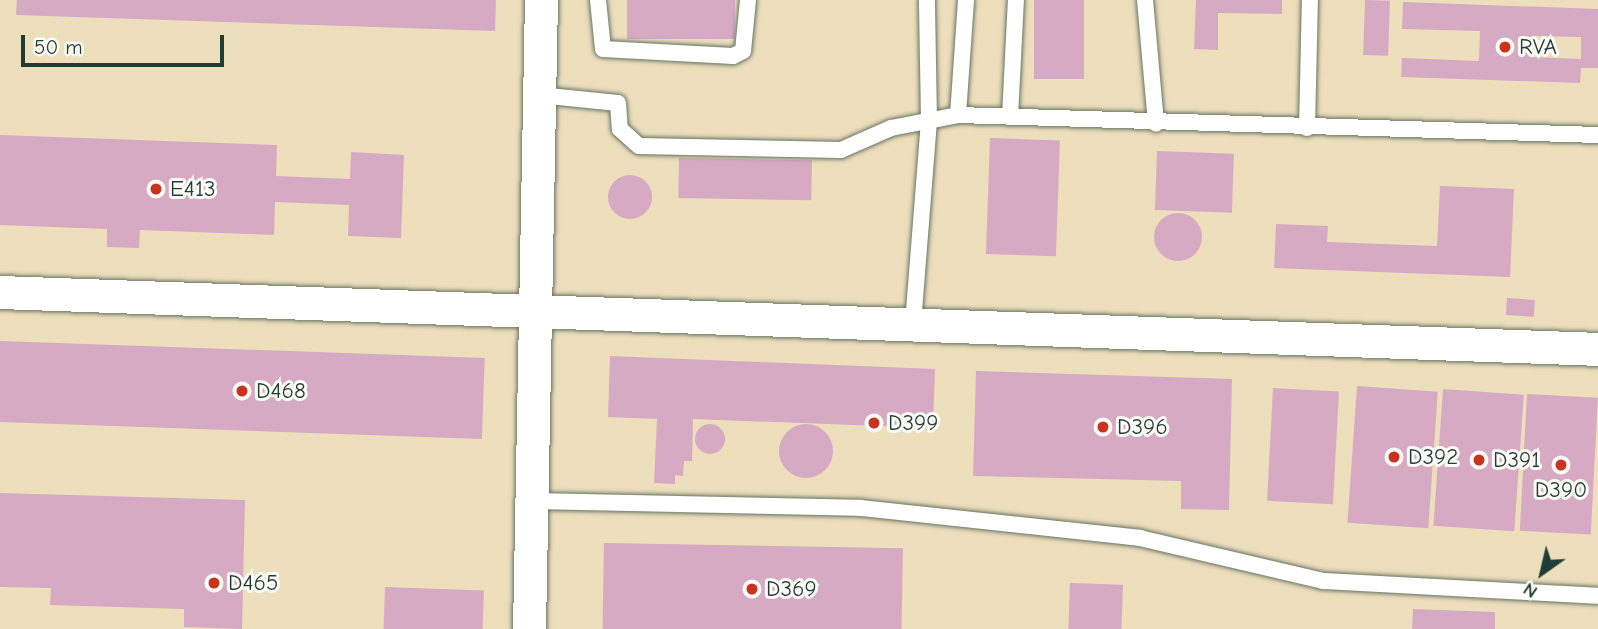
<!DOCTYPE html>
<style>
body{margin:0}
#map{position:relative;width:1598px;height:629px;overflow:hidden;background:#eddebc;font-family:"Comic Neue",sans-serif}
div>[style]{position:absolute}
[style*='--x']{left:calc(var(--x)*1px);top:calc(var(--y)*1px);width:calc(var(--w)*1px);rotate:calc(var(--a)*1deg)}
.building>*{inset:0;background:#d7aac4;transform-origin:0 0}
.round{border-radius:50%}
.roads{filter:drop-shadow(0 0 2px #677564) drop-shadow(0 0 2px #677564)}
.service>*{height:16px;margin:-8px;padding:0 8px;transform-origin:8px;border-radius:8px;background:#fff}
.minor>*{height:33px;margin:-16.5px;padding:0 16.5px;transform-origin:16.5px;border-radius:16.5px;background:#fff}
.dots>*{width:19px;height:19px;translate:-50% -50%;box-sizing:border-box;border:4px solid #fdfcf7;border-radius:50%}
span{translate:-50% -50%;white-space:nowrap;text-align:center;line-height:1.15;-webkit-text-stroke:6px #fdfcf7;paint-order:stroke}
.poi-label{font-size:23px;color:#1f3d34}
.left{translate:0 -50%;text-align:left}
.north{position:absolute;left:1507px;top:538px;width:70px;height:70px;-webkit-text-stroke:5px #fdfcf7;paint-order:stroke;rotate:214deg;font-size:19px;font-weight:700;line-height:28px;text-align:center;color:#1f3d34}
.north::after{content:'';display:block;margin:auto;width:24px;height:32px;background:#1f3d34;clip-path:polygon(50% 0,100% 100%,50% 72%,0 100%)}
.scale{position:absolute;left:21px;top:35px;width:203px;height:32px;box-sizing:border-box;border:4px solid #1f3d34;border-top:0;padding-left:9px;font-size:21px;line-height:24px;white-space:nowrap;color:#1f3d34;-webkit-text-stroke:5px #fdfcf7;paint-order:stroke}
</style>
<div id="map">
<div class="building">
<div style="clip-path:polygon(17px 0,496px 0,495px 31px,16px 15px)"></div>
<div style="left:627px;top:0;width:108px;height:39px"></div>
<div style="left:1034px;top:0;width:50px;height:79px"></div>
<div style="clip-path:polygon(1196px 0,1282px 0,1282px 14px,1218px 13px,1218px 50px,1194px 49px)"></div>
<div style="left:1365px;top:0;width:25px;height:55px;rotate:2deg"></div>
<div style="clip-path:polygon(evenodd,1403px 2px,1598px 9px,1598px 68px,1581px 68px,1580px 83px,1401px 77px,1402px 58px,1479px 61px,1480px 31px,1402px 29px,1403px 2px,1531px 36px,1581px 37px,1581px 59px,1530px 57px,1531px 36px)"></div>
<div style="clip-path:polygon(0 135px,277px 145px,276px 176px,350px 179px,351px 152px,404px 155px,401px 238px,348px 236px,349px 205px,275px 202px,274px 235px,140px 230px,139px 248px,107px 247px,107px 229px,0 225px)"></div>
<div style="left:990px;top:138px;width:70px;height:116px;rotate:2deg"></div>
<div style="left:1157px;top:151px;width:77px;height:59px;rotate:2deg"></div>
<div style="left:679px;top:158px;width:133px;height:40px;rotate:1deg"></div>
<div class="round" style="left:608px;top:175px;width:44px;height:44px"></div>
<div style="clip-path:polygon(1440px 186px,1514px 189px,1510px 277px,1274px 268px,1276px 224px,1328px 226px,1327px 242px,1437px 246px)"></div>
<div class="round" style="left:1154px;top:213px;width:48px;height:48px"></div>
<div style="left:1507px;top:298px;width:28px;height:17px;rotate:4deg"></div>
<div style="left:0;top:341px;width:485px;height:81px;rotate:2deg"></div>
<div style="clip-path:polygon(610px 356px,935px 369px,933px 428px,693px 419px,692px 461px,684px 461px,683px 476px,675px 475px,675px 484px,654px 483px,657px 419px,608px 417px)"></div>
<div style="clip-path:polygon(976px 371px,1232px 379px,1229px 510px,1181px 509px,1181px 481px,973px 476px)"></div>
<div style="left:1357px;top:386px;width:81px;height:137px;rotate:4deg"></div>
<div style="left:1273px;top:388px;width:66px;height:113px;rotate:3deg"></div>
<div style="left:1443px;top:389px;width:81px;height:137px;rotate:4deg"></div>
<div style="left:1527px;top:394px;width:71px;height:137px;rotate:3deg"></div>
<div class="round" style="left:695px;top:424px;width:30px;height:30px"></div>
<div class="round" style="left:779px;top:424px;width:54px;height:54px"></div>
<div style="clip-path:polygon(0 493px,245px 500px,242px 629px,184px 627px,184px 609px,50px 605px,51px 588px,0 587px)"></div>
<div style="left:604px;top:543px;width:299px;height:86px;rotate:1deg"></div>
<div style="left:1070px;top:583px;width:53px;height:46px;rotate:2deg"></div>
<div style="left:385px;top:587px;width:99px;height:42px;rotate:2deg"></div>
<div style="clip-path:polygon(1413px 609px,1495px 612px,1495px 629px,1412px 629px)"></div>
</div>
<div class="roads">
<div class="service">
<div style="--x:598;--y:0;--w:49;--a:84.2"></div>
<div style="--x:603;--y:49;--w:130;--a:3.1"></div>
<div style="--x:733;--y:56;--w:11;--a:-27"></div>
<div style="--x:743;--y:51;--w:51;--a:-84.4"></div>
<div style="--x:1145;--y:0;--w:124;--a:84.9"></div>
<div style="--x:539;--y:95;--w:79;--a:5.8"></div>
<div style="--x:618;--y:103;--w:26;--a:86"></div>
<div style="--x:620;--y:129;--w:25;--a:42"></div>
<div style="--x:639;--y:146;--w:202;--a:1.1"></div>
<div style="--x:841;--y:150;--w:55;--a:-23.7"></div>
<div style="--x:891;--y:128;--w:68;--a:-11"></div>
<div style="--x:958;--y:115;--w:640;--a:1.79"></div>
<div style="--x:958;--y:115;--w:115;--a:-86"></div>
<div style="--x:1010;--y:117;--w:117;--a:-87.1"></div>
<div style="--x:1307;--y:128;--w:128;--a:-88.7"></div>
<div style="--x:913;--y:324;--w:205;--a:-85.5"></div>
<div style="--x:929;--y:120;--w:120;--a:-91"></div>
<div style="--x:530;--y:501;--w:331;--a:1.2"></div>
<div style="--x:861;--y:508;--w:281;--a:6.1"></div>
<div style="--x:1140;--y:538;--w:188;--a:13.2"></div>
<div style="--x:1323;--y:581;--w:275;--a:3.1"></div>
</div>
<div class="minor">
<div style="--x:0;--y:292;--w:1599;--a:2.04"></div>
<div style="--x:529;--y:629;--w:629;--a:-88.91"></div>
</div>
</div>
<div class="dots">
<div style="left:1505px;top:47px;background:#c8321e"></div>
<div style="left:156px;top:189px;background:#c8321e"></div>
<div style="left:242px;top:391px;background:#c8321e"></div>
<div style="left:874px;top:423px;background:#c8321e"></div>
<div style="left:1103px;top:427px;background:#c8321e"></div>
<div style="left:1394px;top:457px;background:#c8321e"></div>
<div style="left:1479px;top:460px;background:#c8321e"></div>
<div style="left:1561px;top:465px;background:#c8321e"></div>
<div style="left:214px;top:583px;background:#c8321e"></div>
<div style="left:752px;top:589px;background:#c8321e"></div>
</div>
<div class="poi-label">
<span class="left" style="left:1519px;top:47px">RVA</span>
<span class="left" style="left:170px;top:189px">E413</span>
<span class="left" style="left:256px;top:391px">D468</span>
<span class="left" style="left:888px;top:423px">D399</span>
<span class="left" style="left:1117px;top:427px">D396</span>
<span class="left" style="left:1408px;top:457px">D392</span>
<span class="left" style="left:1493px;top:460px">D391</span>
<span style="left:1561px;top:490px">D390</span>
<span class="left" style="left:228px;top:583px">D465</span>
<span class="left" style="left:766px;top:589px">D369</span>
</div>
<div class="north">N</div>
<div class="scale">50 m</div>
</div>
